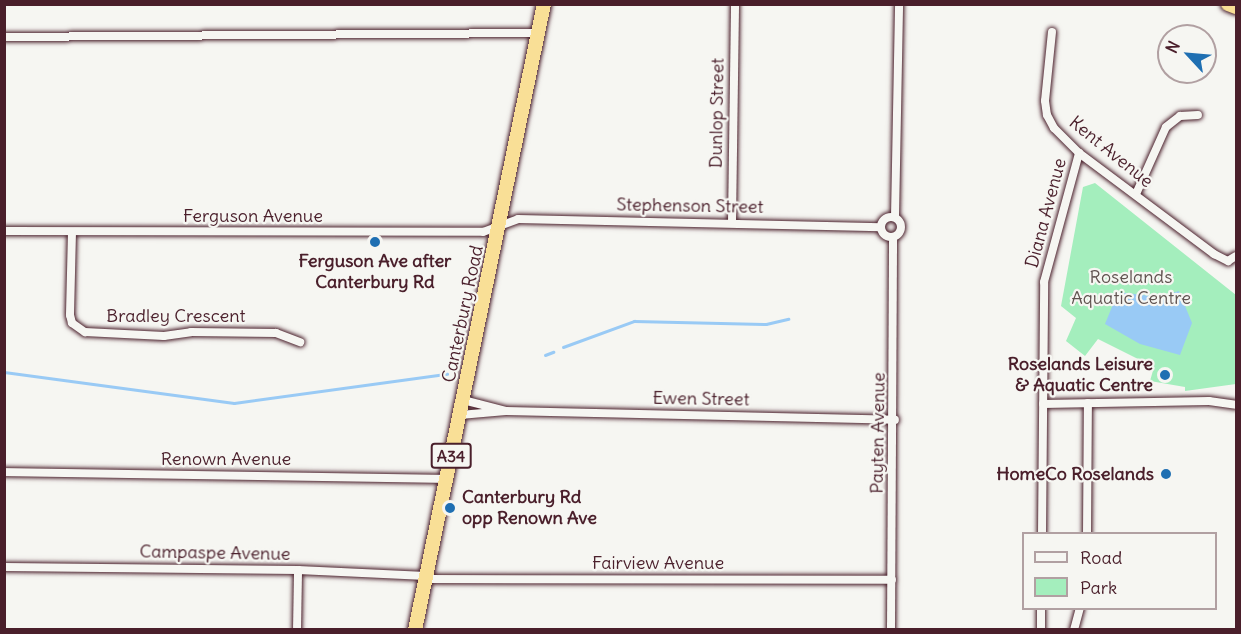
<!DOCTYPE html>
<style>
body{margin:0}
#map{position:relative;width:1241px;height:634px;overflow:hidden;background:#f6f6f2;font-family:Delius,sans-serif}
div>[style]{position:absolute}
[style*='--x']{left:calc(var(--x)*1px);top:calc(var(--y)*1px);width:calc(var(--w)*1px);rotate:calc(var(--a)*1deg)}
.green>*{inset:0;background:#a4eebd}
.water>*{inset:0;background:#99caf5}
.stream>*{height:3px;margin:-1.5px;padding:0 1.5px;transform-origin:1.5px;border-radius:1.5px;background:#99caf5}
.roads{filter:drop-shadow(0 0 2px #4a1f2b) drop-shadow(0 0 2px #4a1f2b)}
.minor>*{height:8px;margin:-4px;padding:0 4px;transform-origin:4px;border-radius:4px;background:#f6f6f2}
.minor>.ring{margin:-4px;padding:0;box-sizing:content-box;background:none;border:8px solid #f6f6f2;border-radius:50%}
.trunk>*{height:14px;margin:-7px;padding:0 7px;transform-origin:7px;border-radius:7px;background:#f9df96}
.dots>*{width:16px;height:16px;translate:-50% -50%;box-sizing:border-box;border:3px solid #f6f6f2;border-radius:50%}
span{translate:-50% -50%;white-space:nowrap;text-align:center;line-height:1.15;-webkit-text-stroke:4.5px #f6f6f2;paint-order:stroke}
.shield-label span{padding:2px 4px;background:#f6f6f2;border:2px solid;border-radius:4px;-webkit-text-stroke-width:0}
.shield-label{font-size:16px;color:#4a1f2b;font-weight:700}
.street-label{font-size:18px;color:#4a1f2b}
.poi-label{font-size:18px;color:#4a1f2b;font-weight:700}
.right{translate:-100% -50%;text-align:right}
.left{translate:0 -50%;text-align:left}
.park-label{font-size:18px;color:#605350}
.frame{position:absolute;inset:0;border:6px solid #4a1f2b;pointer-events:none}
.legend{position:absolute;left:1022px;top:532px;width:195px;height:78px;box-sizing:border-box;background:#f6f6f2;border:2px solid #b1a0a2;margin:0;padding:8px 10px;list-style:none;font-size:18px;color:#4a1f2b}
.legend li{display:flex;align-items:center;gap:12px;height:30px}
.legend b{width:30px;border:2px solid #b1a0a2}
.north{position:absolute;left:1157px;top:24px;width:60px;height:60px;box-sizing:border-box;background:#f6f6f2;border:2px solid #b1a0a2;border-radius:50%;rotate:296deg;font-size:16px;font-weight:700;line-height:24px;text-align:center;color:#4a1f2b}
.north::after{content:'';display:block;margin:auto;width:21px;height:27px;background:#1f6fb2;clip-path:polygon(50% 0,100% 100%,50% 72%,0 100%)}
</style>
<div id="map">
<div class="green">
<div style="clip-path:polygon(1095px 183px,1236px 295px,1236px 384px,1185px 391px,1185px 387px,1150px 381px,1154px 367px,1098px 339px,1085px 356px,1066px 341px,1076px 318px,1061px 306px,1083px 187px)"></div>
</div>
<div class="water">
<div style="clip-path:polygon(1179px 291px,1192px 323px,1180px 355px,1140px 344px,1105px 324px,1118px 292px,1159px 297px)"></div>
</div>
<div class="stream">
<div style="--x:563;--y:347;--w:76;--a:-20.1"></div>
<div style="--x:634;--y:321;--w:132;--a:1.3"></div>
<div style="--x:766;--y:324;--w:23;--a:-13"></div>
<div style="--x:545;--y:355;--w:9;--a:-21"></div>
<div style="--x:4;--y:372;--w:232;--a:7.7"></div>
<div style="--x:234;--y:403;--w:215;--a:-7.8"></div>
</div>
<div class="roads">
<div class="minor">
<div style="--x:1052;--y:32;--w:69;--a:95.8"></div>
<div style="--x:1045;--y:101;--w:14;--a:82"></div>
<div style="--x:1047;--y:115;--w:15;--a:62"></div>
<div style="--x:1054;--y:128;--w:35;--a:45"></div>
<div style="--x:1079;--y:153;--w:169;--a:36.8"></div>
<div style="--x:1214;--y:254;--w:16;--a:27"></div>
<div style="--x:1228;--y:261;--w:9;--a:-32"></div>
<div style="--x:4;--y:37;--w:535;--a:-0.43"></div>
<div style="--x:1136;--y:194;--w:73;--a:-65.9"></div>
<div style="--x:1166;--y:127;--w:18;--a:-38"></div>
<div style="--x:1180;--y:116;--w:18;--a:-3"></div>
<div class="ring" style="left:881px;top:217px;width:12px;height:12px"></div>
<div style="--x:895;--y:217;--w:213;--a:-88.9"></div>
<div style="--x:732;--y:222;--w:218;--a:-89.2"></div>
<div style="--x:4;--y:231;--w:479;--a:0.1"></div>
<div style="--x:483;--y:232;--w:37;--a:-20"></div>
<div style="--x:518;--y:219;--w:363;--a:1.3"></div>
<div style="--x:72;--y:232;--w:83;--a:91.4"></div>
<div style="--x:70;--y:315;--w:8;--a:76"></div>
<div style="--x:72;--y:323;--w:16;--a:35"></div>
<div style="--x:85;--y:332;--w:79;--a:2.9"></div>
<div style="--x:164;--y:336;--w:27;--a:-8"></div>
<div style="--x:191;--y:332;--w:85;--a:0.7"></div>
<div style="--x:276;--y:333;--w:26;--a:21"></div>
<div style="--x:463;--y:400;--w:44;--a:14.3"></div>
<div style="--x:506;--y:411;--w:389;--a:1.3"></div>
<div style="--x:1043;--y:404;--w:166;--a:-1"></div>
<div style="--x:1209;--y:401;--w:27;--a:8"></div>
<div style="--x:460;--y:415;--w:46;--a:-5"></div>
<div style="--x:4;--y:472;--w:443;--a:0.9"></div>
<div style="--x:1042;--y:534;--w:252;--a:-89.5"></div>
<div style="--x:1044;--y:282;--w:134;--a:-74.8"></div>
<div style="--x:1087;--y:534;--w:131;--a:-89.6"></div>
<div style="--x:4;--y:567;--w:294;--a:0.6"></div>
<div style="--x:298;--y:570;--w:128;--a:2.7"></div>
<div style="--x:425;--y:579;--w:467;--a:0.1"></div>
<div style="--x:297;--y:630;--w:60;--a:-89"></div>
<div style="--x:891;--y:630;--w:393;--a:-89.7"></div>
<div style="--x:1041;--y:630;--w:22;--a:-90"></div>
<div style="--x:1074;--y:630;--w:23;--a:-75"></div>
</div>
<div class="trunk">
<div style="--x:1228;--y:4;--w:9;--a:21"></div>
<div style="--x:415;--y:630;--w:639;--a:-78.36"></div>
</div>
</div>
<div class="dots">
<div style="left:375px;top:242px;background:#1f6fb2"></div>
<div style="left:1165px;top:375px;background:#1f6fb2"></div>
<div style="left:1166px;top:474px;background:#1f6fb2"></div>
<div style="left:450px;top:508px;background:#1f6fb2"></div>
</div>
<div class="shield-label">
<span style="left:451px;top:456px">A34</span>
</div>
<div class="street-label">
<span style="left:717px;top:113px;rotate:-89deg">Dunlop Street</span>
<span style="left:1111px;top:152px;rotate:39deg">Kent Avenue</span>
<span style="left:690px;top:206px;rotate:1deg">Stephenson Street</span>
<span style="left:1046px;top:213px;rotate:-75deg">Diana Avenue</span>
<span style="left:253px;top:216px">Ferguson Avenue</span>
<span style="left:463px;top:314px;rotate:-78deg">Canterbury Road</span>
<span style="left:176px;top:316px">Bradley Crescent</span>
<span style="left:701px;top:399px;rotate:1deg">Ewen Street</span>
<span style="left:878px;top:433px;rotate:-89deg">Payten Avenue</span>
<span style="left:226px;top:459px">Renown Avenue</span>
<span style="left:215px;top:553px;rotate:1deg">Campaspe Avenue</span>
<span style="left:658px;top:563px">Fairview Avenue</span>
</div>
<div class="poi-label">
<span style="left:375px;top:272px">Ferguson Ave after<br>Canterbury Rd</span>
<span class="right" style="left:1153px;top:375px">Roselands Leisure<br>&amp; Aquatic Centre</span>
<span class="right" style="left:1154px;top:474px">HomeCo Roselands</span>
<span class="left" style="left:462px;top:508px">Canterbury Rd<br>opp Renown Ave</span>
</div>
<div class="park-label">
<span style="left:1131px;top:288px">Roselands<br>Aquatic Centre</span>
</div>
<div class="frame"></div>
<ul class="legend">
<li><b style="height:8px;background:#f6f6f2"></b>Road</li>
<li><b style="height:16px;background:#a4eebd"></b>Park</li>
</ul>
<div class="north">N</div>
</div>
